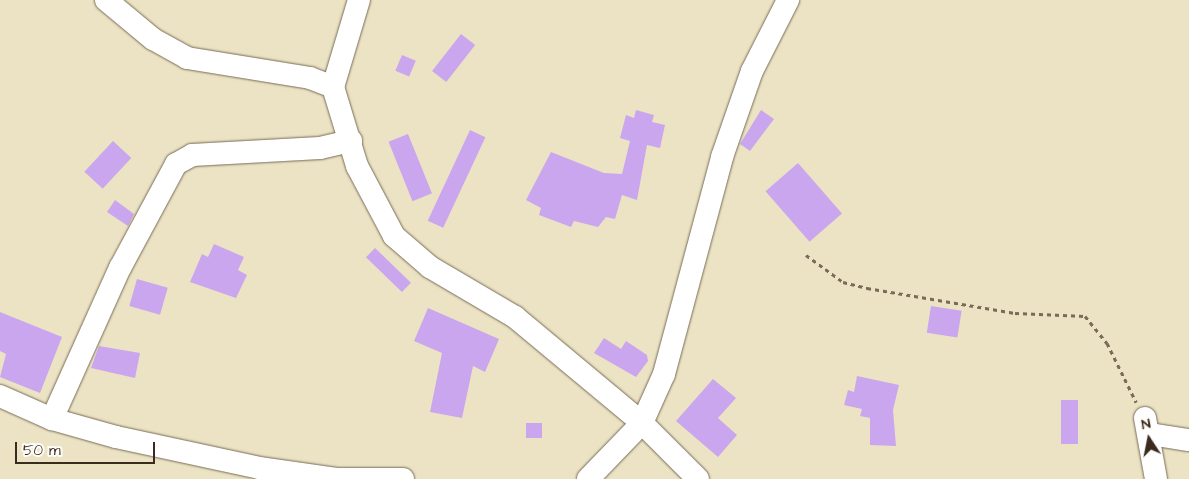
<!DOCTYPE html>
<style>
body{margin:0}
#map{position:relative;width:1189px;height:479px;overflow:hidden;background:#ebe3c3;font-family:"Architects Daughter",sans-serif}
div>[style]{position:absolute}
[style*='--x']{left:calc(var(--x)*1px);top:calc(var(--y)*1px);width:calc(var(--w)*1px);rotate:calc(var(--a)*1deg)}
.building>*{inset:0;background:#caa6ef;transform-origin:0 0}
.path>*{height:3px;margin-top:-1.5px;transform-origin:0;background:repeating-linear-gradient(90deg,#796b58 0 4px,transparent 0 8px)}
.roads{filter:drop-shadow(0 0 1px #796b58) drop-shadow(0 0 1px #796b58)}
.minor>*{height:22px;margin:-11px;padding:0 11px;transform-origin:11px;border-radius:11px;background:#fff}
span{translate:-50% -50%;white-space:nowrap;text-align:center;line-height:1.15;-webkit-text-stroke:4px #fdfcf7;paint-order:stroke}
.north{position:absolute;left:1124px;top:414px;width:50px;height:50px;-webkit-text-stroke:4px #fdfcf7;paint-order:stroke;rotate:349deg;font-size:14px;font-weight:700;line-height:20px;text-align:center;color:#3b2a1e}
.north::after{content:'';display:block;margin:auto;width:18px;height:22px;background:#3b2a1e;clip-path:polygon(50% 0,100% 100%,50% 72%,0 100%)}
.scale{position:absolute;left:15px;top:442px;width:140px;height:22px;box-sizing:border-box;border:2px solid #3b2a1e;border-top:0;padding-left:6px;font-size:15px;line-height:18px;white-space:nowrap;color:#3b2a1e;-webkit-text-stroke:4px #fdfcf7;paint-order:stroke}
</style>
<div id="map">
<div class="building">
<div style="left:461px;top:34px;width:18px;height:47px;rotate:38deg"></div>
<div style="left:402px;top:55px;width:15px;height:17px;rotate:23deg"></div>
<div style="clip-path:polygon(636px 110px,654px 115px,652px 122px,665px 125px,660px 148px,647px 145px,637px 200px,622px 195px,615px 219px,606px 217px,598px 227px,574px 221px,571px 227px,539px 215px,541px 208px,526px 200px,551px 152px,604px 173px,622px 174px,630px 141px,620px 138px,626px 115px,634px 118px)"></div>
<div style="clip-path:polygon(761px 110px,774px 119px,750px 151px,740px 144px)"></div>
<div style="left:470px;top:130px;width:17px;height:100px;rotate:25deg"></div>
<div style="left:408px;top:134px;width:64px;height:21px;rotate:68deg"></div>
<div style="left:113px;top:141px;width:25px;height:42px;rotate:43deg"></div>
<div style="left:798px;top:163px;width:67px;height:43px;rotate:49deg"></div>
<div style="clip-path:polygon(115px 200px,134px 214px,128px 226px,107px 212px)"></div>
<div style="clip-path:polygon(214px 244px,244px 257px,238px 270px,247px 275px,236px 298px,190px 282px,202px 254px,208px 257px)"></div>
<div style="left:375px;top:248px;width:50px;height:13px;rotate:44deg"></div>
<div style="left:137px;top:279px;width:32px;height:28px;rotate:16deg"></div>
<div style="left:931px;top:306px;width:31px;height:27px;rotate:9deg"></div>
<div style="clip-path:polygon(428px 308px,499px 339px,485px 372px,473px 366px,462px 418px,430px 412px,442px 353px,414px 341px)"></div>
<div style="clip-path:polygon(0 312px,62px 337px,40px 393px,0 377px,6px 354px,0 351px)"></div>
<div style="clip-path:polygon(604px 338px,621px 349px,626px 341px,647px 355px,648px 361px,636px 377px,594px 353px)"></div>
<div style="clip-path:polygon(99px 346px,140px 353px,135px 378px,91px 368px)"></div>
<div style="clip-path:polygon(857px 376px,899px 385px,893px 410px,896px 446px,870px 445px,870px 418px,860px 416px,862px 409px,844px 405px,848px 390px,854px 392px)"></div>
<div style="clip-path:polygon(713px 379px,736px 398px,718px 418px,737px 435px,718px 457px,676px 421px)"></div>
<div style="left:1061px;top:400px;width:17px;height:44px"></div>
<div style="left:526px;top:423px;width:16px;height:15px"></div>
</div>
<div class="path">
<div style="--x:806;--y:255;--w:46;--a:36.1"></div>
<div style="--x:843;--y:282;--w:25;--a:14"></div>
<div style="--x:867;--y:288;--w:150;--a:9.6"></div>
<div style="--x:1015;--y:313;--w:70;--a:2.5"></div>
<div style="--x:1085;--y:316;--w:35;--a:51"></div>
<div style="--x:1107;--y:343;--w:66;--a:63.8"></div>
</div>
<div class="roads">
<div class="minor">
<div style="--x:106;--y:0;--w:61;--a:39.7"></div>
<div style="--x:153;--y:39;--w:39;--a:29"></div>
<div style="--x:187;--y:58;--w:125;--a:9.2"></div>
<div style="--x:310;--y:78;--w:25;--a:21"></div>
<div style="--x:333;--y:87;--w:83;--a:73.1"></div>
<div style="--x:357;--y:166;--w:79;--a:62.1"></div>
<div style="--x:394;--y:236;--w:48;--a:40.7"></div>
<div style="--x:430;--y:267;--w:99;--a:30.5"></div>
<div style="--x:515;--y:317;--w:165;--a:39.8"></div>
<div style="--x:642;--y:423;--w:79;--a:45"></div>
<div style="--x:333;--y:87;--w:91;--a:-73.4"></div>
<div style="--x:0;--y:396;--w:57;--a:23.9"></div>
<div style="--x:52;--y:419;--w:66;--a:15.7"></div>
<div style="--x:116;--y:437;--w:146;--a:12.2"></div>
<div style="--x:259;--y:468;--w:78;--a:8.1"></div>
<div style="--x:1145;--y:418;--w:62;--a:79.8"></div>
<div style="--x:52;--y:419;--w:166;--a:-65.8"></div>
<div style="--x:120;--y:268;--w:118;--a:-61.7"></div>
<div style="--x:176;--y:164;--w:18;--a:-29"></div>
<div style="--x:192;--y:155;--w:128;--a:-3.1"></div>
<div style="--x:320;--y:148;--w:32;--a:-13"></div>
<div style="--x:1150;--y:434;--w:39;--a:9"></div>
<div style="--x:340;--y:479;--w:63;--a:0"></div>
<div style="--x:588;--y:479;--w:78;--a:-46"></div>
<div style="--x:642;--y:423;--w:54;--a:-65.8"></div>
<div style="--x:664;--y:374;--w:225;--a:-75"></div>
<div style="--x:722;--y:157;--w:91;--a:-70.8"></div>
<div style="--x:752;--y:71;--w:80;--a:-63.1"></div>
</div>
</div>
<div class="north">N</div>
<div class="scale">50 m</div>
</div>
